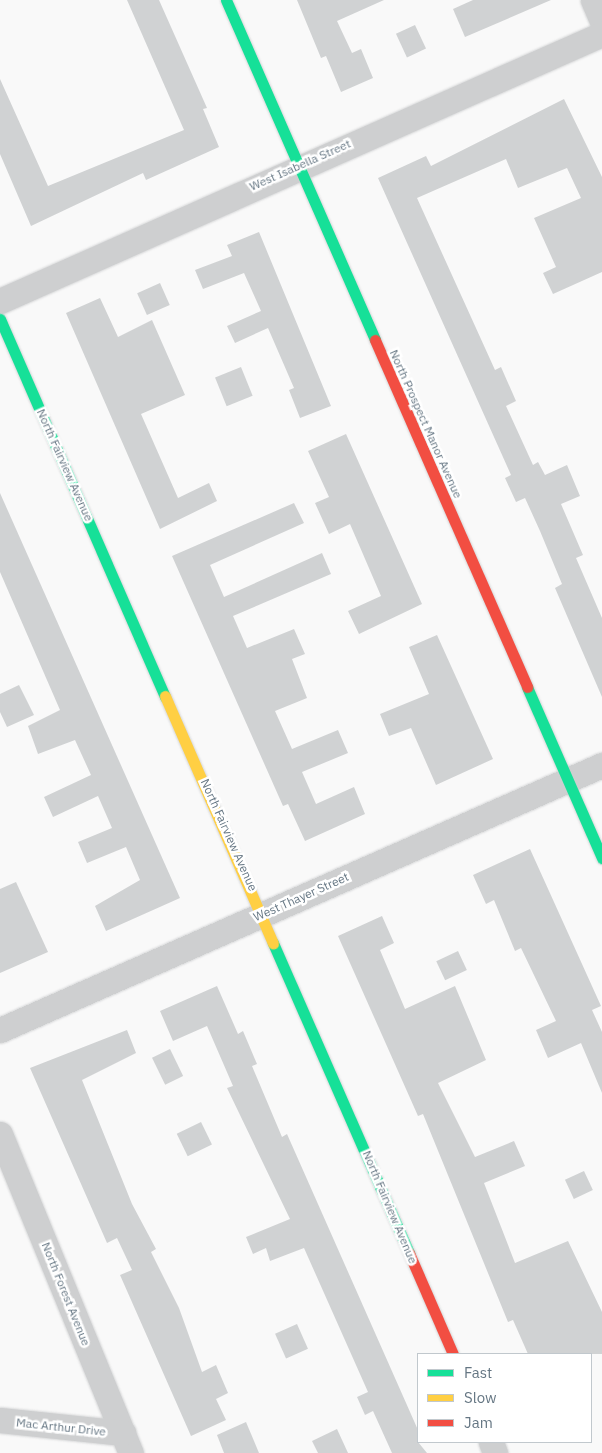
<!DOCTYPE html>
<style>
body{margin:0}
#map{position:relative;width:602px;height:1453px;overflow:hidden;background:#f9f9f9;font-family:"IBM Plex Sans",sans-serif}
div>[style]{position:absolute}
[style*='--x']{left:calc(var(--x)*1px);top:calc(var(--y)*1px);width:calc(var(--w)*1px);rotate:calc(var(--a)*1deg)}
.building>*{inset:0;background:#d0d2d3;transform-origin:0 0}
.roads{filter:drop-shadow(0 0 1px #d5d6d7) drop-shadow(0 0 1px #d5d6d7)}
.street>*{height:25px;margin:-12.5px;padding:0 12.5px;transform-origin:12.5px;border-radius:12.5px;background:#cecfd0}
.fast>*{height:11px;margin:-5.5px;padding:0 5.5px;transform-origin:5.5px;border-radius:5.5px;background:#16e098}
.slow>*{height:11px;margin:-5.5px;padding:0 5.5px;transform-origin:5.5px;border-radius:5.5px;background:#ffcf43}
.jam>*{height:11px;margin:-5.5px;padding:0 5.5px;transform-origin:5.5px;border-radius:5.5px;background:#f24e42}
span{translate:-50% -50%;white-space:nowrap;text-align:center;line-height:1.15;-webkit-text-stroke:5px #fff;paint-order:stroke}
.street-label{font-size:12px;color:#657683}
.legend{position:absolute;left:417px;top:1353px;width:175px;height:90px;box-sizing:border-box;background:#fff;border:1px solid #c1c8cd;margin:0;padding:6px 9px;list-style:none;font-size:15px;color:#657683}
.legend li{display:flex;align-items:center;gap:10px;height:25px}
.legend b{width:25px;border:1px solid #c1c8cd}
</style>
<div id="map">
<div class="building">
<div style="clip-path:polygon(127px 0,159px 0,207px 108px,203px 109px,219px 147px,146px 180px,143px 173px,31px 226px,0 154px,0 79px,48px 186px,184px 130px)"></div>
<div style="clip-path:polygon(297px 0,384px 0,337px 21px,352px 53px,361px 49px,373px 78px,341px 92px,326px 56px,321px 58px)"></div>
<div style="clip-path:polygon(473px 0,551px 0,465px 37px,453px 9px)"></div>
<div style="left:415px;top:25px;width:26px;height:21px;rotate:65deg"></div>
<div style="clip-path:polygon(564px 99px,602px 177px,602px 272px,553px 294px,543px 273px,556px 267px,534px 218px,581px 198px,567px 168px,518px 188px,506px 159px,417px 198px,495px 370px,501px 367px,516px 401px,506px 406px,533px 465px,538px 462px,545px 475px,567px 465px,580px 496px,561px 504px,583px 555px,576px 558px,602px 618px,602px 697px,555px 588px,562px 584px,540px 531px,525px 498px,516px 502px,505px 478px,511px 475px,378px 178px,426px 156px,431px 166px)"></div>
<div style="clip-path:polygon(259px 232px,331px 406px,300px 418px,289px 390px,294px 388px,268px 328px,235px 343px,227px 326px,261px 311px,244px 273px,203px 289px,195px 270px,232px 256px,227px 245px)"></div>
<div style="left:160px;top:283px;width:24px;height:25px;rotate:66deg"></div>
<div style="clip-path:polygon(100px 298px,118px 337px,152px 320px,185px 395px,141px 414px,178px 498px,209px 483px,217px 501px,160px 529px,66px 313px)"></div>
<div style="left:241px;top:367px;width:31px;height:28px;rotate:68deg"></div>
<div style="clip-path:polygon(346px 434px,422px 604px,359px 634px,348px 611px,381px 596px,350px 524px,329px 534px,315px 503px,329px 497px,308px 451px)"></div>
<div style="clip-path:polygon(0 493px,180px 898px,106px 931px,95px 906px,140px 880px,126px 847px,87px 863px,78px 842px,112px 828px,98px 796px,53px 817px,44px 797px,91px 775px,75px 740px,38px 754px,28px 726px,60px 710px,0 572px)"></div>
<div style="clip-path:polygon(294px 503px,304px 523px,210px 565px,224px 597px,322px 553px,331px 574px,233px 616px,247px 648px,294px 629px,305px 654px,292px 659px,307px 698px,275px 711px,292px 749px,338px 730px,348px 753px,302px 772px,316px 804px,354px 787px,365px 814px,305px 841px,288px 804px,283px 806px,172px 556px)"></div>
<div style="clip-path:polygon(437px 635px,493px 759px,436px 785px,411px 728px,389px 736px,380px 714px,429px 694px,409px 647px)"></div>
<div style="clip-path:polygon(19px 685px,34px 715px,7px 727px,0 712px,0 694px)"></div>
<div style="clip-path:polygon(530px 849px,601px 1006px,592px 1010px,602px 1032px,602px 1093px,581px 1043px,548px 1058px,536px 1030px,556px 1021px,521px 948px,515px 951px,494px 900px,486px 904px,473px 875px)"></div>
<div style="clip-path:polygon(16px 882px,48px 952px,0 973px,0 889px)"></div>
<div style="clip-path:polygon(382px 916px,394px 943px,380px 950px,405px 1009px,455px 986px,486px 1060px,438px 1083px,475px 1157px,514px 1141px,525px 1166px,484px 1183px,515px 1263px,568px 1241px,602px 1312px,602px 1354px,528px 1354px,513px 1320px,508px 1322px,423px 1114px,418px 1116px,338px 936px)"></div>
<div style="left:458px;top:951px;width:21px;height:24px;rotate:65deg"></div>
<div style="clip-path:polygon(217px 986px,238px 1034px,243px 1031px,257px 1064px,252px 1066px,282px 1137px,287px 1134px,418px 1430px,418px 1442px,427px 1453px,392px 1453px,373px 1411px,365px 1415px,357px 1397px,368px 1392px,304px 1248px,270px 1261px,266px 1248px,253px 1254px,246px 1237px,290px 1219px,227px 1088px,233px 1086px,207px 1026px,173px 1041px,160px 1011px)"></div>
<div style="clip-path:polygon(127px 1030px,136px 1053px,82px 1080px,132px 1204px,156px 1249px,151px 1252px,179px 1308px,202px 1372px,216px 1365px,228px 1393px,216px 1399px,226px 1420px,191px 1436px,120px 1275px,132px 1270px,117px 1238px,107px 1243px,30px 1068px)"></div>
<div style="left:170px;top:1049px;width:30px;height:20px;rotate:64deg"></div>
<div style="left:201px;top:1122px;width:25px;height:27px;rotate:64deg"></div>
<div style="left:584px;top:1171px;width:21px;height:21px;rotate:65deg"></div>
<div style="left:297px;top:1324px;width:27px;height:24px;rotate:66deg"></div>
<div style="clip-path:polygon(246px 1422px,259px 1453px,224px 1453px,217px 1435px)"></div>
<div style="clip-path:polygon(337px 1429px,348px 1453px,318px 1453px,312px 1441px)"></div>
</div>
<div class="roads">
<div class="street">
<div style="--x:593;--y:0;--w:23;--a:67"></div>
<div style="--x:0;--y:301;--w:659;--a:-23.92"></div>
<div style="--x:0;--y:1030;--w:658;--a:-23.76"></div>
<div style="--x:0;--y:1134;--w:345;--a:67.7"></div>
<div style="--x:0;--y:1420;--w:124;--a:6"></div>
<div style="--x:491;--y:1442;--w:12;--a:70"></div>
</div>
<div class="fast">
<div style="--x:226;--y:0;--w:371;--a:66.3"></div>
<div style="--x:0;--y:319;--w:412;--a:66.4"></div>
<div style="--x:527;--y:687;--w:187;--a:66.3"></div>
<div style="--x:273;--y:943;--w:339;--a:66.3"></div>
</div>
<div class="slow">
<div style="--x:165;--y:696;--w:270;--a:66.4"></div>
</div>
<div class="jam">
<div style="--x:375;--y:340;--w:379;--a:66.3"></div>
<div style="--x:409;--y:1253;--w:110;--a:66.5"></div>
</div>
</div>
<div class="street-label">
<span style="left:300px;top:165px;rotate:-24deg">West Isabella Street</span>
<span style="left:426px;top:424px;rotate:66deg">North Prospect Manor Avenue</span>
<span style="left:65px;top:465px;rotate:66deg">North Fairview Avenue</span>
<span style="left:229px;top:835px;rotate:66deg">North Fairview Avenue</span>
<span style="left:301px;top:897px;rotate:-24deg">West Thayer Street</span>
<span style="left:390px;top:1207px;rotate:67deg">North Fairview Avenue</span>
<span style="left:66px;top:1294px;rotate:68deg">North Forest Avenue</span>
<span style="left:61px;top:1427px;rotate:6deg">Mac Arthur Drive</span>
</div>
<ul class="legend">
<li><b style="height:6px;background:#16e098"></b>Fast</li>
<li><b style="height:6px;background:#ffcf43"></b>Slow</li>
<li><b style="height:6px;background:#f24e42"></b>Jam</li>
</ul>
</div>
